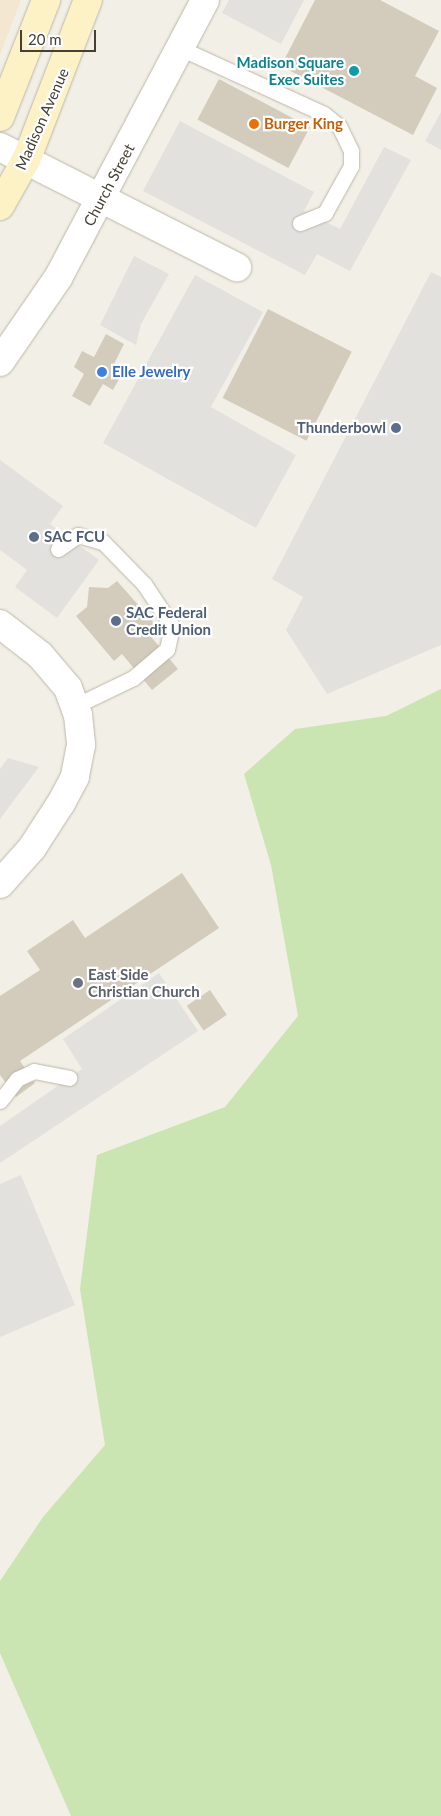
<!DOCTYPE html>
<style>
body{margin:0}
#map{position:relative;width:441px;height:1816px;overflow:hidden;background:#f2efe6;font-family:Lato,sans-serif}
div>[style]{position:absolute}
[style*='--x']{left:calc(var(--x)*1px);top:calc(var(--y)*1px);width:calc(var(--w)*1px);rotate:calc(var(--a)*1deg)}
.commercial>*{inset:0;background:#f3e7d2}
.green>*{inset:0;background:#cae5b1}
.parking>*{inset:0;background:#e3e1de}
.building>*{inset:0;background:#d3ccbc;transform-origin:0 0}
.roads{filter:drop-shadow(0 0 1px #bdb7a9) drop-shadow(0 0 1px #bdb7a9)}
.service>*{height:15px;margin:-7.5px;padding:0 7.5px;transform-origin:7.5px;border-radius:7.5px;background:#fff}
.minor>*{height:28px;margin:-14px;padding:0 14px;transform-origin:14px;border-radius:14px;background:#fff}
.secondary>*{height:28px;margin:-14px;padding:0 14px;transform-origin:14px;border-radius:14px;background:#fcf2c6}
.dots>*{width:14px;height:14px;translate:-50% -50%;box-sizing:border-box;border:2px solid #fff;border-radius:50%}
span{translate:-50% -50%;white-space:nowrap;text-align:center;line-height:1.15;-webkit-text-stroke:4.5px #fff;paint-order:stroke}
.culture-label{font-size:15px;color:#0d838f;font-weight:700}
.right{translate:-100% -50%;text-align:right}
.street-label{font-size:15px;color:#454036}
.food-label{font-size:15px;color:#c56008;font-weight:700}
.left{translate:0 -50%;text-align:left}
.shop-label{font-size:15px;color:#366cbe;font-weight:700}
.service-label{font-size:15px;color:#4e5e75;font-weight:700}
.worship-label{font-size:15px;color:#5b616d;font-weight:700}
.scale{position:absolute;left:20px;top:30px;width:76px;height:22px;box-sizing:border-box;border:2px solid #454036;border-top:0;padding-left:6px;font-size:15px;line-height:18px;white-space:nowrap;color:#454036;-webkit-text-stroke:4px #fff;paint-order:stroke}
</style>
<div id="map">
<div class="commercial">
<div style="clip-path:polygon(0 0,21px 0,0 55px)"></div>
</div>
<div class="green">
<div style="clip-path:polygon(441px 689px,441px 1816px,71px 1816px,0 1653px,0 1581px,43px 1517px,105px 1445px,80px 1289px,97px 1155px,225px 1107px,298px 1016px,271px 865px,244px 774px,295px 729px,386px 716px)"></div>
</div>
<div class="parking">
<div style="clip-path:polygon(229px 0,304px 0,281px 44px,222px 13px)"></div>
<div style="clip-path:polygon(441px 112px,441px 150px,425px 141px)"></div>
<div style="clip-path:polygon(180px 121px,314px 192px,304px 211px,340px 229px,384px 147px,411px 160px,350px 271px,317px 254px,305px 275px,143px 191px)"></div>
<div style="clip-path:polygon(134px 256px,169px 274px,141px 324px,136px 345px,100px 325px)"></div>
<div style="clip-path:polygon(431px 272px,441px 277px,441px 645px,327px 694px,286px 630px,303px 597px,272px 579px)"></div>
<div style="clip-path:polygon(195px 275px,263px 312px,211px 407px,296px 455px,256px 528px,103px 443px)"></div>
<div style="clip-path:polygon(0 460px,63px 506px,50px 524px,99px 560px,57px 618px,15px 587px,27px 570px,0 550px)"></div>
<div style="clip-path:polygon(8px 758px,39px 767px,0 819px,0 769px)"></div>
<div style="clip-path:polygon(159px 973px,198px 1031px,0 1163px,0 1126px,82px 1069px,63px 1039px)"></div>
<div style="clip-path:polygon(21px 1175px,75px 1305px,0 1337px,0 1184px)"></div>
</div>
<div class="building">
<div style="clip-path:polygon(315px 0,380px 0,439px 31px,415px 76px,437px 88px,413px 135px,281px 66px)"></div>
<div style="left:219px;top:79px;width:103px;height:46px;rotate:28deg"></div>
<div style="left:268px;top:309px;width:94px;height:100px;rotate:27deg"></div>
<div style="clip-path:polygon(106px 334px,124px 344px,114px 364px,124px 370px,113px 390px,103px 384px,90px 406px,72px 396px,84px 374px,74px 367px,82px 351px,94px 357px)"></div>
<div style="clip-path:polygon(117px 581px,156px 625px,147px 632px,178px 669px,152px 690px,122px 654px,114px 661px,76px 616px,87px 607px,89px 587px,108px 588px)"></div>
<div style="clip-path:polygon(182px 873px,219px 928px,20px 1061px,35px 1083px,16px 1097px,0 1075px,0 996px,40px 970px,27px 951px,73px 920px,85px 938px)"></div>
<div style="left:210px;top:990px;width:30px;height:28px;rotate:56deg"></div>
</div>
<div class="roads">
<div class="service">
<div style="--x:180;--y:48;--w:158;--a:24.6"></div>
<div style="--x:324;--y:114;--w:19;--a:39"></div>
<div style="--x:339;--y:126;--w:28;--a:64"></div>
<div style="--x:351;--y:151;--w:15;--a:90"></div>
<div style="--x:351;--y:166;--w:54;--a:119"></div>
<div style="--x:325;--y:213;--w:27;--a:158"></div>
<div style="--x:58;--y:549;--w:24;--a:-35"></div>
<div style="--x:78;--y:535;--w:26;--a:16"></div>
<div style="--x:103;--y:542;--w:59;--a:45.7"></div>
<div style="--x:144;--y:584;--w:50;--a:56.3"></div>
<div style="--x:172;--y:626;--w:24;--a:102"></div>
<div style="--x:167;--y:649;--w:45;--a:139.5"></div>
<div style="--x:133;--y:678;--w:64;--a:154.2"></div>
<div style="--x:0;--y:1101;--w:28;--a:-52"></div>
<div style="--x:17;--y:1079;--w:19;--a:-25"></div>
<div style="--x:34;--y:1071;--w:36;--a:11"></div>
</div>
<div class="minor">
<div style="--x:0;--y:147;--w:266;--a:26.9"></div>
<div style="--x:0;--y:362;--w:102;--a:-55.4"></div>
<div style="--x:58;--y:278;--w:314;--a:-62.1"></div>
<div style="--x:0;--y:624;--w:51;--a:37.8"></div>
<div style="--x:40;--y:655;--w:43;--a:49.7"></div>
<div style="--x:68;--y:688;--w:29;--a:70"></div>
<div style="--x:78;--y:715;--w:30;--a:84"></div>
<div style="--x:81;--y:745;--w:33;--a:101"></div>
<div style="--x:75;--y:777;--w:30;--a:118"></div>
<div style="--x:61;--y:803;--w:54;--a:122.8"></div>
<div style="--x:32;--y:848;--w:48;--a:131.6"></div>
</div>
<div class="secondary">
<div style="--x:0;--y:117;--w:126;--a:-68.5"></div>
<div style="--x:0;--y:206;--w:55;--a:-60.6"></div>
<div style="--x:27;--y:158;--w:169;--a:-68.9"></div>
</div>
</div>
<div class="dots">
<div style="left:354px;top:71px;background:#0f9aa8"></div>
<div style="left:254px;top:124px;background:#e8710a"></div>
<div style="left:102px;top:372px;background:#3f7fe0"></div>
<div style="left:396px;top:428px;background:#5c6f8a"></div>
<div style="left:34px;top:537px;background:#5c6f8a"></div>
<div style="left:116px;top:621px;background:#5c6f8a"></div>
<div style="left:78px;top:983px;background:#6b7280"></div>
</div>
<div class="culture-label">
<span class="right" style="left:344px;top:71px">Madison Square<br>Exec Suites</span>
</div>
<div class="street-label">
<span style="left:42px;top:119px;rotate:-66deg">Madison Avenue</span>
<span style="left:109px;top:185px;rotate:-62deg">Church Street</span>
</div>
<div class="food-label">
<span class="left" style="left:264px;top:124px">Burger King</span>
</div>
<div class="shop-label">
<span class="left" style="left:112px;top:372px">Elle Jewelry</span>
</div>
<div class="service-label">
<span class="right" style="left:386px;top:428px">Thunderbowl</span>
<span class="left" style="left:44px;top:537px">SAC FCU</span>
<span class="left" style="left:126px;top:621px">SAC Federal<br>Credit Union</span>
</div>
<div class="worship-label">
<span class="left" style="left:88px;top:983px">East Side<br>Christian Church</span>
</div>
<div class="scale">20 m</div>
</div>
